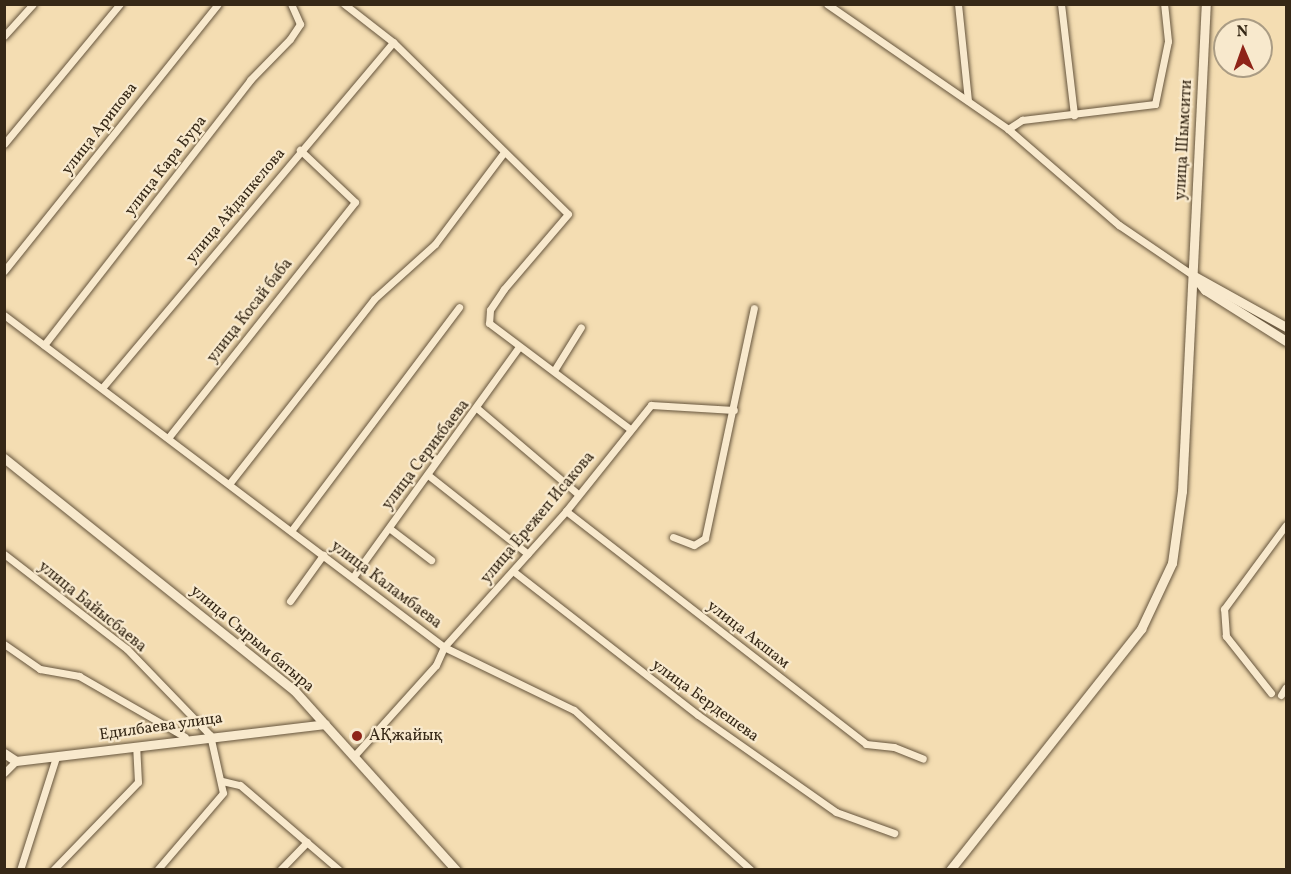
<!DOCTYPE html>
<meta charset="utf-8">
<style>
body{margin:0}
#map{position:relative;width:1291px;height:874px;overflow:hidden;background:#f4ddb2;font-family:Vollkorn,serif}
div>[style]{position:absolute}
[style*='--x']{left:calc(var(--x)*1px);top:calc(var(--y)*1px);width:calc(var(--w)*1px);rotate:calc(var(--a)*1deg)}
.roads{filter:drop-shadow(0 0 2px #66553d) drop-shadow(0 0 2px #66553d)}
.street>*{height:7px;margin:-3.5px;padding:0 3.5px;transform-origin:3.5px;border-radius:3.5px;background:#f8e9cd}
.secondary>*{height:9px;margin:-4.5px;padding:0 4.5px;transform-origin:4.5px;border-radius:4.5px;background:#f8e9cd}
.dots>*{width:16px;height:16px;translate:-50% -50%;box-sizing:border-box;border:3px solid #f8e9cd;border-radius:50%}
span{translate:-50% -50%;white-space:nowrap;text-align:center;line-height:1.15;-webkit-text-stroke:4.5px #f8e9cd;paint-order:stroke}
.street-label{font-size:16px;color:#362816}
.poi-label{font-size:16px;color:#362816}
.left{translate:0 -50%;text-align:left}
.frame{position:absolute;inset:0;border:6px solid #362816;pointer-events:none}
.north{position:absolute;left:1213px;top:18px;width:60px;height:60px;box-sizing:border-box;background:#f8e9cd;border:2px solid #aa9c84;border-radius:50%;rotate:358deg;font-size:16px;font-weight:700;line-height:24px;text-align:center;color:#362816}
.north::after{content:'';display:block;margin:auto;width:21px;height:27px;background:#8f2418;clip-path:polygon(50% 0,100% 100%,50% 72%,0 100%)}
</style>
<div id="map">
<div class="roads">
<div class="street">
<div style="--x:344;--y:4;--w:62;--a:37.8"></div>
<div style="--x:393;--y:42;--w:245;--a:44.5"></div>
<div style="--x:568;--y:214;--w:99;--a:130.5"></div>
<div style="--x:504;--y:289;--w:25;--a:124"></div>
<div style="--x:490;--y:310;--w:13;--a:94"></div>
<div style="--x:489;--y:323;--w:176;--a:36.9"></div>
<div style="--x:827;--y:4;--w:220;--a:34.6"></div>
<div style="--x:1008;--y:129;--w:147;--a:40.9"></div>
<div style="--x:1119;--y:225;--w:91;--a:34.2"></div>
<div style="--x:958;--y:4;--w:97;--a:84.1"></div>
<div style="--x:1061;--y:4;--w:112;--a:83.3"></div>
<div style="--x:4;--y:36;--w:43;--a:-47.8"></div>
<div style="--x:1008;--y:129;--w:17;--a:-33"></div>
<div style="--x:1022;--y:120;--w:134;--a:-6.9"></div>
<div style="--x:1155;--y:104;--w:64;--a:-78.3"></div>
<div style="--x:1168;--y:41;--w:37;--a:-96"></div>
<div style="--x:4;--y:144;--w:182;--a:-50.4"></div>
<div style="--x:4;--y:271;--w:342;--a:-51.3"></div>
<div style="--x:4;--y:315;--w:551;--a:37.04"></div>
<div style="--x:444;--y:647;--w:144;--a:25.9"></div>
<div style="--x:574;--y:710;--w:239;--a:42.1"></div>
<div style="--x:44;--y:345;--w:336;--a:-52.1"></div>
<div style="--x:250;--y:80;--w:57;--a:-45.7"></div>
<div style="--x:290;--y:39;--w:18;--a:-56"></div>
<div style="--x:300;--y:24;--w:22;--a:-114"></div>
<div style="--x:555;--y:369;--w:49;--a:-58.2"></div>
<div style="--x:102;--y:388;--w:452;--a:-49.9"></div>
<div style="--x:478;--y:409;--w:131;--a:40.4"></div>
<div style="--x:168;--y:438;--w:301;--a:-51.6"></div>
<div style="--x:355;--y:202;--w:76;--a:-136.6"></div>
<div style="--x:428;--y:475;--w:127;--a:38.3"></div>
<div style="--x:229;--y:484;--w:235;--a:-51.9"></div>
<div style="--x:374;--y:299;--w:82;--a:-42"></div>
<div style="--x:435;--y:244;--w:115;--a:-53.1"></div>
<div style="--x:566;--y:511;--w:380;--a:37.8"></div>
<div style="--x:866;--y:744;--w:28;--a:6"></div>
<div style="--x:894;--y:747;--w:31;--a:22"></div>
<div style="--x:389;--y:528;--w:53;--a:37.3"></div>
<div style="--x:291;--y:531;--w:280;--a:-53.1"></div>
<div style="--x:673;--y:537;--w:22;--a:21"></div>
<div style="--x:694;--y:545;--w:13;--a:-32"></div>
<div style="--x:705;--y:538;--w:235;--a:-78"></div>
<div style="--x:4;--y:554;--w:155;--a:37.7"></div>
<div style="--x:127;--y:649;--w:120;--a:46"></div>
<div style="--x:210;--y:735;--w:59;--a:77.4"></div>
<div style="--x:223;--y:793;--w:101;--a:130.6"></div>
<div style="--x:513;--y:571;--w:234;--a:37.9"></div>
<div style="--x:698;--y:715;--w:169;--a:35.1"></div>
<div style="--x:836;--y:812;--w:62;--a:19.9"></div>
<div style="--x:353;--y:577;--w:284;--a:-54.2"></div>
<div style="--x:290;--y:601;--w:57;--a:-54.3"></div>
<div style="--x:4;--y:644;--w:44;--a:34.8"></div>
<div style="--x:40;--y:669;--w:40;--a:10"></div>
<div style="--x:79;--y:676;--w:122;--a:29.9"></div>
<div style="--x:1271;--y:693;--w:73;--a:-128.3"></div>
<div style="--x:1226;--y:636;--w:27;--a:-94"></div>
<div style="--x:1224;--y:609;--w:104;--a:-53.6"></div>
<div style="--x:1281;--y:695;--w:9;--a:-58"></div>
<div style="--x:354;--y:756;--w:122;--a:-48"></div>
<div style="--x:436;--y:665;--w:20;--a:-66"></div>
<div style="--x:444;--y:647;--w:183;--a:-48.1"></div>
<div style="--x:566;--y:511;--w:136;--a:-51.3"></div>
<div style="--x:651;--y:405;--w:83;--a:3.4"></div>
<div style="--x:4;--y:773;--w:17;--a:-45"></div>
<div style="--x:222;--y:781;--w:18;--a:13"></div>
<div style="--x:240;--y:785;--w:130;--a:40.6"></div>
<div style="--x:20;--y:870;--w:119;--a:-72.3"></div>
<div style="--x:53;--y:870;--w:122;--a:-46"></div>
<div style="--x:138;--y:782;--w:36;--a:-93"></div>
<div style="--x:280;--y:870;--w:39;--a:-46"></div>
</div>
<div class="secondary">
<div style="--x:1194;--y:276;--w:18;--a:52"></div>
<div style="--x:1205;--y:290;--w:96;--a:32.2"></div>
<div style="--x:1194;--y:276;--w:105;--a:29"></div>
<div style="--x:4;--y:458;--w:371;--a:38.7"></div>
<div style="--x:294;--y:690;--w:242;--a:48"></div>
<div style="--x:4;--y:753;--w:14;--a:34"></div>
<div style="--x:16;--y:761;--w:311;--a:-6.8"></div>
<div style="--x:950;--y:870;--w:308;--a:-51.6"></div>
<div style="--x:1141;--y:629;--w:73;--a:-64.8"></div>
<div style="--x:1172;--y:563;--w:73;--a:-82.1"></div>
<div style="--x:1182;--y:491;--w:488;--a:-87.2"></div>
</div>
</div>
<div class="dots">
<div style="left:357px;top:736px;background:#8f2418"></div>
</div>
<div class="street-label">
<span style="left:100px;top:129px;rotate:-52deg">улица Арипова</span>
<span style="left:1184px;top:140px;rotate:-87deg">улица Шымсити</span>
<span style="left:166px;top:166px;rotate:-52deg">улица Кара Бура</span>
<span style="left:236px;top:206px;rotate:-50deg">улица Айдапкелова</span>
<span style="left:250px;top:311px;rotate:-52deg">улица Косай баба</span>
<span style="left:426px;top:455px;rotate:-53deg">улица Серикбаева</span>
<span style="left:538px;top:518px;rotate:-50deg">улица Ережеп Исакова</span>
<span style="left:386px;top:585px;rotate:37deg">улица Каламбаева</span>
<span style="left:92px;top:607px;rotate:39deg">улица Байысбаева</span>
<span style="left:748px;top:635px;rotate:38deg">улица Акшам</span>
<span style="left:252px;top:639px;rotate:40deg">улица Сырым батыра</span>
<span style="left:705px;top:701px;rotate:36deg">улица Бердешева</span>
<span style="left:161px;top:727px;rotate:-8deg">Едилбаева улица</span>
</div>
<div class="poi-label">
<span class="left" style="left:369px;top:736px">АҚжайық</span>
</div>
<div class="frame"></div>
<div class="north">N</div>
</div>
